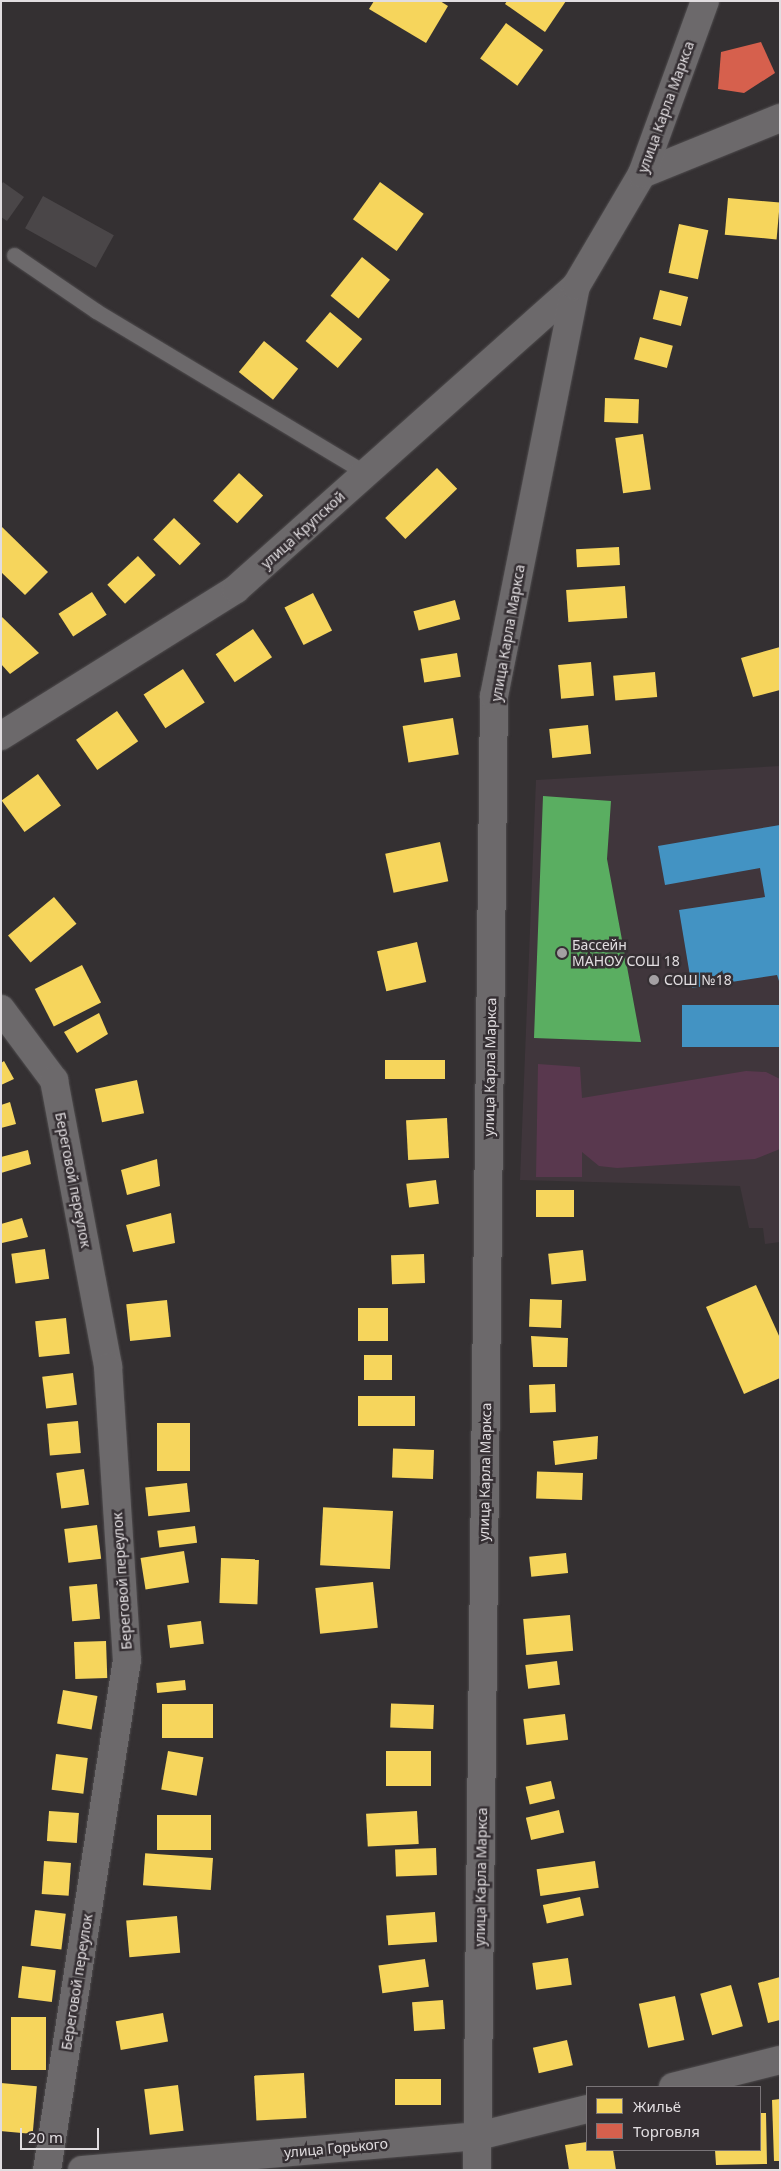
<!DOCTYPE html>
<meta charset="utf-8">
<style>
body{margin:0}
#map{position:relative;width:781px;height:2171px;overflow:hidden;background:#343032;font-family:"Noto Sans",sans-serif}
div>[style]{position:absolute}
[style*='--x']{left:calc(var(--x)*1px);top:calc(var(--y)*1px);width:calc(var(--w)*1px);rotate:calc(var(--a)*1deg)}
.built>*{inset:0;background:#40363c}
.green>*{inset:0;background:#59384e}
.homes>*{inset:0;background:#f6d55c;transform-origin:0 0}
.shops>*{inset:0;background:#d6604d}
.schools>*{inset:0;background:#4393c3;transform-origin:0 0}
.public>*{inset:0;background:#5aae61}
.building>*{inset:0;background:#4a4648;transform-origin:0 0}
.roads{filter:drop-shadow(0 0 1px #4f4c4e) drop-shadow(0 0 1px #4f4c4e)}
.lane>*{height:15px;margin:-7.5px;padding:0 7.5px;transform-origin:7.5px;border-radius:7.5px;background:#6c696b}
.street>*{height:28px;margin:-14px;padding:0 14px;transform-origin:14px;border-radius:14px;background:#6c696b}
.secondary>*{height:28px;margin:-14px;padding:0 14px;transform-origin:14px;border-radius:14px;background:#6c696b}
.dots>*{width:14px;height:14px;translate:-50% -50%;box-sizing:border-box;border:2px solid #352f33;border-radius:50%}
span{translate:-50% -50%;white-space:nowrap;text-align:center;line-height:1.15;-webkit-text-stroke:5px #352f33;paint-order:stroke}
.street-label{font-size:14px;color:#e1dde0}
.poi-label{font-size:14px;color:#e1dde0}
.left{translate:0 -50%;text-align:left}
.frame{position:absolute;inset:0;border:2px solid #e1dde0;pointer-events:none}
.legend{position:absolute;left:586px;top:2086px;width:175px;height:65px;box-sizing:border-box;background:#352f33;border:1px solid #7a7578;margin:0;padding:6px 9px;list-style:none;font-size:15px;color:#e1dde0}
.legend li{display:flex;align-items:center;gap:10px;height:25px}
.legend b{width:25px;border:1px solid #7a7578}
.scale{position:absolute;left:20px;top:2128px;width:79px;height:22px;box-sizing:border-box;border:2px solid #e1dde0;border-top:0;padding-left:6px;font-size:15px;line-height:18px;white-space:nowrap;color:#e1dde0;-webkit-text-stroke:4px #352f33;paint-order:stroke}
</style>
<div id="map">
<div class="built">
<div style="clip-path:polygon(780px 766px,780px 1242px,765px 1244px,763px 1228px,749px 1228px,740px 1186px,520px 1180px,536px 780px)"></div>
</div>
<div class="green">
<div style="clip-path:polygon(538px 1064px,580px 1067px,582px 1098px,746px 1071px,766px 1072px,780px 1079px,780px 1149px,755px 1159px,617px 1168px,599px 1166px,582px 1152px,582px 1177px,536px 1177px)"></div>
</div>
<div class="homes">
<div style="clip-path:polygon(374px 1px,440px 1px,448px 6px,426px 43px,369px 9px)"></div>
<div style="clip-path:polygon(507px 1px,566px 1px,545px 32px,505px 4px)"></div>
<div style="left:506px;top:23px;width:46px;height:44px;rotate:36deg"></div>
<div style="left:380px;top:182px;width:54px;height:46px;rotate:36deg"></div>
<div style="left:728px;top:198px;width:52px;height:37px;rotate:5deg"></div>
<div style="left:679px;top:224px;width:30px;height:50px;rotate:12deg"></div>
<div style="left:362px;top:257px;width:36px;height:50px;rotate:39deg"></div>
<div style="left:660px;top:290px;width:29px;height:30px;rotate:14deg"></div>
<div style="left:330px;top:312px;width:42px;height:38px;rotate:40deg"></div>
<div style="left:640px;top:337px;width:34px;height:23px;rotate:15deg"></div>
<div style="left:264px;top:341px;width:44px;height:40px;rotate:39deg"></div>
<div style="left:605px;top:398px;width:34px;height:24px;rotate:2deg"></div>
<div style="left:643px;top:434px;width:56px;height:28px;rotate:82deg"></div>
<div style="left:437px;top:468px;width:29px;height:72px;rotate:46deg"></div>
<div style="left:239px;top:473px;width:33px;height:38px;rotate:43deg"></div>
<div style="left:174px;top:518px;width:37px;height:30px;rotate:44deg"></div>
<div style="clip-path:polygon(1px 526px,48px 572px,25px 595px,1px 572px)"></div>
<div style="left:619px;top:547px;width:18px;height:43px;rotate:87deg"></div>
<div style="left:138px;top:556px;width:26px;height:42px;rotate:47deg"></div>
<div style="left:625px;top:586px;width:32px;height:59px;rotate:86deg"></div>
<div style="left:92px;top:592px;width:27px;height:40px;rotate:57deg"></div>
<div style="left:313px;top:593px;width:42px;height:32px;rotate:63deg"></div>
<div style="left:455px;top:600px;width:20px;height:43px;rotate:75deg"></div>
<div style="clip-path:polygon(1px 616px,39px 653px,10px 674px,1px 664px)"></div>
<div style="left:253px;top:629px;width:34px;height:45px;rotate:56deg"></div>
<div style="clip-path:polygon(780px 647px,780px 690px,753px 697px,741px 658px)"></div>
<div style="left:457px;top:653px;width:24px;height:37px;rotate:81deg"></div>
<div style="left:591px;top:662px;width:34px;height:33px;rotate:85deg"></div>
<div style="left:183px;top:669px;width:40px;height:47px;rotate:57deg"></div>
<div style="left:655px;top:672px;width:25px;height:42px;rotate:85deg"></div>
<div style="left:117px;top:711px;width:37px;height:50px;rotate:55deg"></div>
<div style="left:453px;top:718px;width:37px;height:51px;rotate:81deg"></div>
<div style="left:588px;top:725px;width:29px;height:39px;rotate:84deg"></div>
<div style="left:38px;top:774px;width:39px;height:45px;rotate:54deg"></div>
<div style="left:440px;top:842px;width:40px;height:56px;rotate:78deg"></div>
<div style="left:54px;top:897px;width:35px;height:60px;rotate:50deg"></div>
<div style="left:417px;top:942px;width:41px;height:41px;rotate:77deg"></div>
<div style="left:82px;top:965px;width:42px;height:53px;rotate:63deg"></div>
<div style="clip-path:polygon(99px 1013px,108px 1034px,77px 1053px,64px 1032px)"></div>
<div style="left:385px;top:1060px;width:60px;height:19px"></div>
<div style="clip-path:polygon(4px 1061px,14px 1079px,1px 1085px,1px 1063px)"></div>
<div style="left:137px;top:1080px;width:34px;height:43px;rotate:78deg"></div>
<div style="clip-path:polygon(10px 1102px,16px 1124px,1px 1128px,1px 1105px)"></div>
<div style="left:447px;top:1118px;width:40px;height:41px;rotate:87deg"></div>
<div style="clip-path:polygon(28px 1150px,31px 1164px,1px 1173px,1px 1157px)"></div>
<div style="clip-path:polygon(157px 1159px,160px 1186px,127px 1195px,121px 1170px)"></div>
<div style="left:436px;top:1180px;width:24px;height:30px;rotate:83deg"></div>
<div style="left:574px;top:1190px;width:27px;height:38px;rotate:90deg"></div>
<div style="clip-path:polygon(171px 1213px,175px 1243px,133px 1252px,126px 1225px)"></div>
<div style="clip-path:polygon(22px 1218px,28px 1237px,2px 1243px,1px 1224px)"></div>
<div style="left:45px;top:1249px;width:30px;height:34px;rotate:82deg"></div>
<div style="left:583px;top:1250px;width:31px;height:35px;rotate:84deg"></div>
<div style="left:424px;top:1254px;width:29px;height:33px;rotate:88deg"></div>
<div style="clip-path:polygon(756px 1285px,780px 1338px,780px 1378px,744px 1394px,706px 1307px)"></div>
<div style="left:167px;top:1300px;width:37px;height:41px;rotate:84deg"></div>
<div style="left:562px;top:1300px;width:28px;height:32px;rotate:92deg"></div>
<div style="left:358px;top:1308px;width:30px;height:33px"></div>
<div style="left:66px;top:1318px;width:36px;height:31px;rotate:84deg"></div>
<div style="clip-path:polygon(531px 1336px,568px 1338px,567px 1367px,533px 1367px)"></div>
<div style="left:364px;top:1355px;width:28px;height:25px"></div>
<div style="left:73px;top:1373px;width:32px;height:31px;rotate:83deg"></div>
<div style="left:555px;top:1384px;width:28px;height:26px;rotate:88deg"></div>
<div style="left:415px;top:1396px;width:30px;height:57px;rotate:90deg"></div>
<div style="left:78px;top:1421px;width:32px;height:31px;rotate:85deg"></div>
<div style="left:157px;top:1423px;width:33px;height:48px"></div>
<div style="clip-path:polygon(598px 1436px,597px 1459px,555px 1465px,553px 1441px)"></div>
<div style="left:434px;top:1450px;width:29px;height:41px;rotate:92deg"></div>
<div style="left:84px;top:1469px;width:36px;height:28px;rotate:82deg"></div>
<div style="left:583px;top:1473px;width:27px;height:46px;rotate:92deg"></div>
<div style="left:187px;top:1483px;width:29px;height:42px;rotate:84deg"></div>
<div style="left:393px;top:1511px;width:58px;height:70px;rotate:93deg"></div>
<div style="left:97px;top:1525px;width:34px;height:33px;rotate:83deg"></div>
<div style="left:195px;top:1526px;width:17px;height:38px;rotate:83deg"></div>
<div style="left:184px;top:1551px;width:32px;height:44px;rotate:81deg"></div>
<div style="left:566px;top:1553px;width:20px;height:37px;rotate:84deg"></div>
<div style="left:221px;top:1558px;width:38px;height:45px;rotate:2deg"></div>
<div style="left:373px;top:1582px;width:46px;height:58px;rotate:84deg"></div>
<div style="left:97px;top:1584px;width:35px;height:28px;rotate:85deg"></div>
<div style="left:570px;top:1615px;width:36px;height:47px;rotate:85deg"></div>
<div style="left:201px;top:1621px;width:23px;height:34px;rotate:83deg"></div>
<div style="left:106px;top:1641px;width:37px;height:32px;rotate:88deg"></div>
<div style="left:557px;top:1661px;width:24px;height:32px;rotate:83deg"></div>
<div style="left:185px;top:1680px;width:10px;height:29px;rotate:84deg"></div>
<div style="left:63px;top:1690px;width:35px;height:34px;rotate:10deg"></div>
<div style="left:162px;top:1704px;width:51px;height:34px"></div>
<div style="left:434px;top:1705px;width:24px;height:43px;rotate:92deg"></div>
<div style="left:565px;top:1714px;width:26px;height:42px;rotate:83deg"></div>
<div style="left:168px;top:1751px;width:36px;height:39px;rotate:10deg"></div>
<div style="left:386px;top:1751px;width:45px;height:35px"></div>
<div style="left:56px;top:1754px;width:32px;height:36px;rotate:7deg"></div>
<div style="left:551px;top:1781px;width:18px;height:26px;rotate:77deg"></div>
<div style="left:559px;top:1810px;width:23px;height:34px;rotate:77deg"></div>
<div style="left:49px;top:1811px;width:30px;height:30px;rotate:4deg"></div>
<div style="left:417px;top:1811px;width:33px;height:51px;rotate:87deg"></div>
<div style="left:157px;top:1815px;width:54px;height:35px"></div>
<div style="left:436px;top:1848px;width:27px;height:41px;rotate:88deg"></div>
<div style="left:213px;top:1858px;width:32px;height:68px;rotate:94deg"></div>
<div style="left:44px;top:1861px;width:27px;height:33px;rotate:4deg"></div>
<div style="left:595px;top:1861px;width:27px;height:59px;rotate:82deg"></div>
<div style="left:580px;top:1897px;width:19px;height:38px;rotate:78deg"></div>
<div style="left:35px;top:1910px;width:31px;height:36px;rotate:7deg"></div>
<div style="left:435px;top:1912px;width:30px;height:49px;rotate:86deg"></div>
<div style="left:177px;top:1916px;width:37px;height:51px;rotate:85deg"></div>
<div style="left:568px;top:1958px;width:27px;height:36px;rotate:82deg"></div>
<div style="left:425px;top:1959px;width:28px;height:47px;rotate:82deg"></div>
<div style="left:22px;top:1966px;width:34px;height:32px;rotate:7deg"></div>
<div style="clip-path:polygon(780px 1977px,780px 2020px,768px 2023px,758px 1983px)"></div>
<div style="left:731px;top:1985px;width:43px;height:32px;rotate:74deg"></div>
<div style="left:675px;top:1996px;width:45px;height:37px;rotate:78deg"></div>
<div style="left:443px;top:2000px;width:29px;height:31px;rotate:86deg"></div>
<div style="left:163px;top:2013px;width:29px;height:48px;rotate:80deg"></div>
<div style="left:11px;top:2017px;width:35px;height:53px"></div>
<div style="left:567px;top:2040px;width:26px;height:35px;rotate:77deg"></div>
<div style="left:304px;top:2073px;width:45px;height:50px;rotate:87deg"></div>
<div style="left:441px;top:2079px;width:26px;height:46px;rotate:90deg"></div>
<div style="left:1px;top:2083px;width:36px;height:48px;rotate:5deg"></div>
<div style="left:178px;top:2085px;width:46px;height:34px;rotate:83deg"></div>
<div style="clip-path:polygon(780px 2099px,780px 2161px,774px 2161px,772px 2100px)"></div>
<div style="clip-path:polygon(760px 2113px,766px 2113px,767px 2164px,716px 2165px,715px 2150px,760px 2150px)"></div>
<div style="clip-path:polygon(587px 2142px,587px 2150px,613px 2150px,616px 2170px,569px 2170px,565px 2145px)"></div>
</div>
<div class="shops">
<div style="clip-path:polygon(761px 42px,775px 73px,744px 93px,718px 89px,721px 52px)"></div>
</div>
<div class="schools">
<div style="clip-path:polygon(780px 825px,780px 984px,777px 975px,692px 988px,679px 910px,765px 897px,760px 868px,665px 885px,658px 846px)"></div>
<div style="left:780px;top:1005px;width:42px;height:98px;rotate:90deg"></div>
</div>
<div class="public">
<div style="clip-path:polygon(543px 796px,611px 801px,607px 859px,641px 1042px,534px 1038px)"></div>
</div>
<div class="building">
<div style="clip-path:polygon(3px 182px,24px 197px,7px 221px,1px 217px,1px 185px)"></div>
<div style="left:43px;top:196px;width:81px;height:37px;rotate:29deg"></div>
</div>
<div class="roads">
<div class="lane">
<div style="--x:14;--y:255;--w:99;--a:34.3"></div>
<div style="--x:96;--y:311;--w:315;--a:31"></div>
</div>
<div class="street">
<div style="--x:642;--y:174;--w:149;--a:-22.1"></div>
<div style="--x:1;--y:736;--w:277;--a:-32"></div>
<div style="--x:236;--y:589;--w:455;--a:-41.7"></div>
<div style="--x:1;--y:1009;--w:89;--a:53.3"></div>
<div style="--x:54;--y:1080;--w:292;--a:79.3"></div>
<div style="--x:108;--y:1367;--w:294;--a:86.3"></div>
<div style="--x:127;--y:1660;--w:516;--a:98.91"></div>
<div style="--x:673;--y:2087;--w:110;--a:-14.2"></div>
<div style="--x:82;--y:2170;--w:397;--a:-4.9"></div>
<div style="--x:478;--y:2136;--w:112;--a:-13.9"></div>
</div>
<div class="secondary">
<div style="--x:477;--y:2170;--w:1474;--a:-89.34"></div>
<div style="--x:494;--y:696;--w:418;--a:-78.7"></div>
<div style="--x:576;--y:286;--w:130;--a:-59.5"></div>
<div style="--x:642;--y:174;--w:184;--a:-70"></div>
</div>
</div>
<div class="dots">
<div style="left:562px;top:953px;background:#a4a0a3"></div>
<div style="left:654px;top:980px;background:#a4a0a3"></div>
</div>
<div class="street-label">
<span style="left:666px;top:107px;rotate:-70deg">улица Карла Маркса</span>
<span style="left:303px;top:530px;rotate:-42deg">улица Крупской</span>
<span style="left:508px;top:633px;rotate:-80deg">улица Карла Маркса</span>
<span style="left:490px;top:1067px;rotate:-89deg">улица Карла Маркса</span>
<span style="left:73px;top:1180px;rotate:79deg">Береговой переулок</span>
<span style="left:485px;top:1472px;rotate:-89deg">улица Карла Маркса</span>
<span style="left:122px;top:1581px;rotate:-94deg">Береговой переулок</span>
<span style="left:481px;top:1877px;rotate:-89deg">улица Карла Маркса</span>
<span style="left:77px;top:1982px;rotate:-81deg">Береговой переулок</span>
<span style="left:336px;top:2148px;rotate:-5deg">улица Горького</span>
</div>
<div class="poi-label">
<span class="left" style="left:572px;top:953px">Бассейн<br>МАНОУ СОШ 18</span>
<span class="left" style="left:664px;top:980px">СОШ №18</span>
</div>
<div class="frame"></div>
<ul class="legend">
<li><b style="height:14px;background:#f6d55c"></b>Жильё</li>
<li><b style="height:14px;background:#d6604d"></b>Торговля</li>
</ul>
<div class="scale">20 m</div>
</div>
